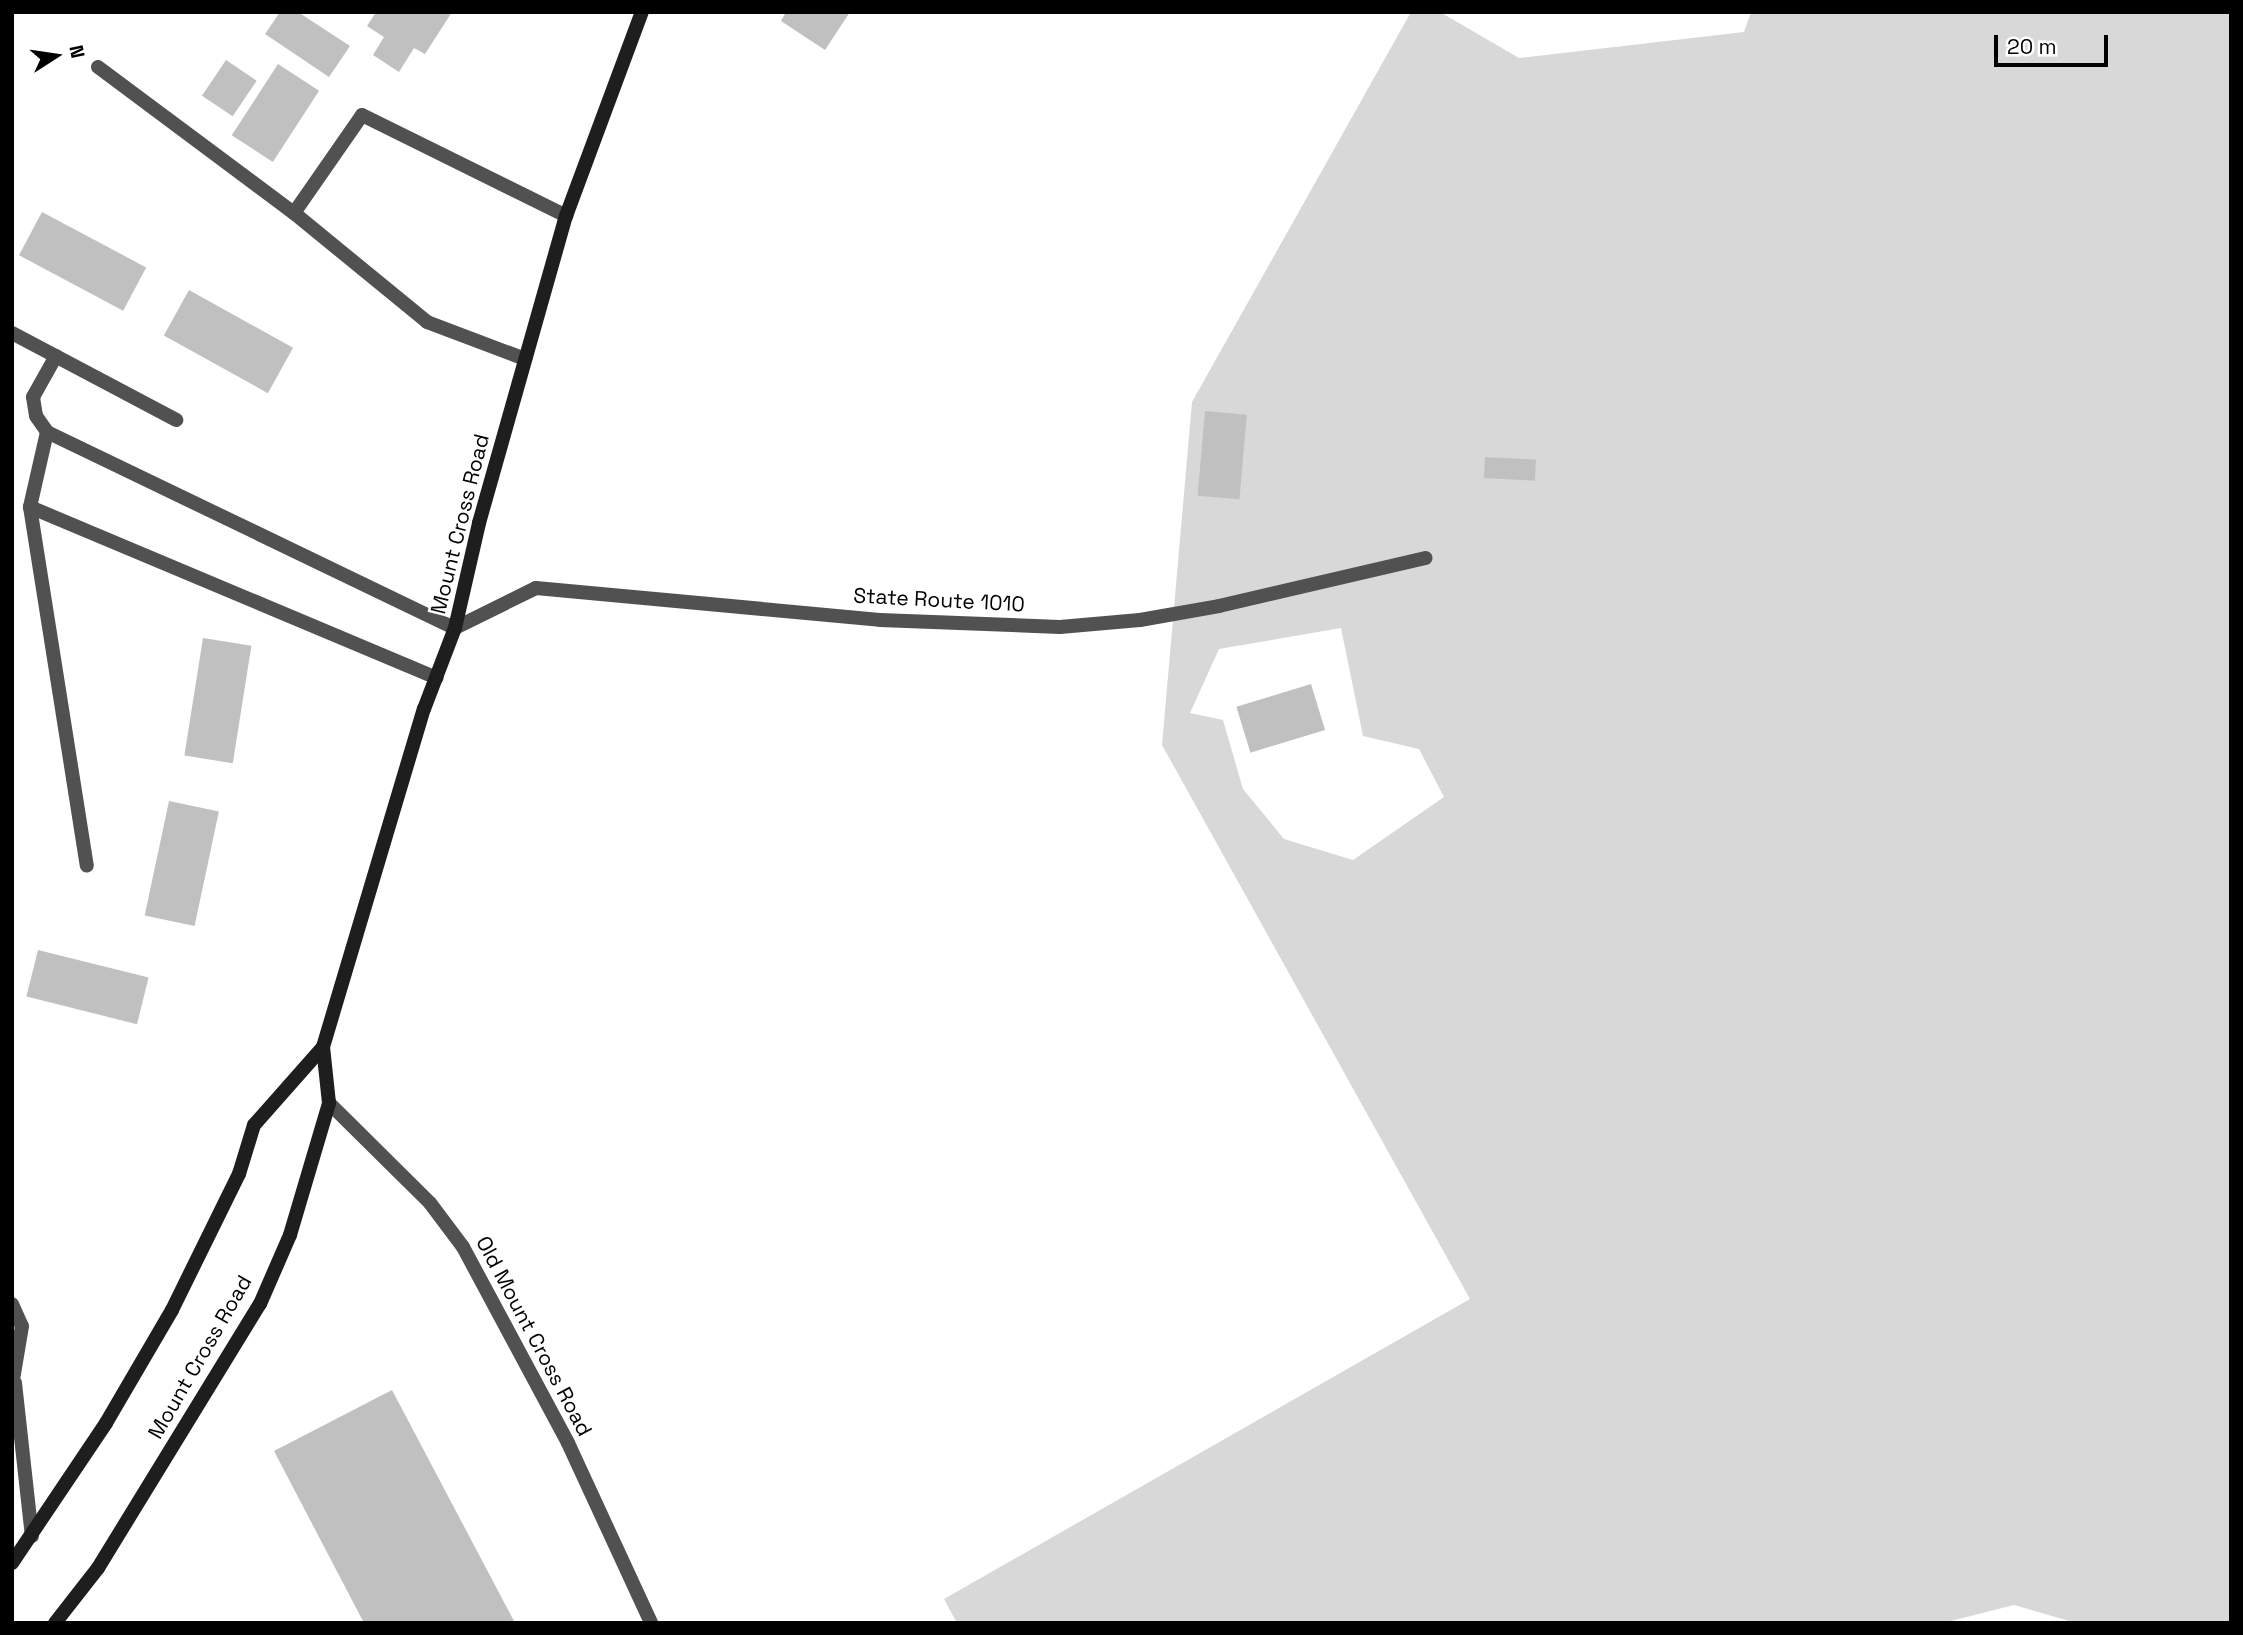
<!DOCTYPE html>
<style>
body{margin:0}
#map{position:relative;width:2243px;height:1635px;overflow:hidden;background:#fff;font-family:"Space Grotesk",sans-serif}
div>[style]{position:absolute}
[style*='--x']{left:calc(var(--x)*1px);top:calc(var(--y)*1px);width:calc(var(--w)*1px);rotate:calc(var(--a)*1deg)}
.green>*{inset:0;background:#d8d8d8}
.building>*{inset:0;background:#c0c0c0;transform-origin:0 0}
.lane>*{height:14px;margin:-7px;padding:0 7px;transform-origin:7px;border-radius:7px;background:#515151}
.street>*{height:14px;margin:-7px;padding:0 7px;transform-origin:7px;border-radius:7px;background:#515151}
.secondary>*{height:14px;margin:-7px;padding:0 7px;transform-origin:7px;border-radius:7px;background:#1e1e1e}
span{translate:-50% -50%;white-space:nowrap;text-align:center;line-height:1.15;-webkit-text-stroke:5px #fff;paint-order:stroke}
.street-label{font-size:21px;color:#000}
.frame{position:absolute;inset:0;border:14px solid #000;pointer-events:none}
.north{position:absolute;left:21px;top:21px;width:70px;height:70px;-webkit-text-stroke:5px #fff;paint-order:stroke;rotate:78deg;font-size:19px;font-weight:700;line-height:28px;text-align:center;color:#000}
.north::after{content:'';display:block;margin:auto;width:24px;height:32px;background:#000;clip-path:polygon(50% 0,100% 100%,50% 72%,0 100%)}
.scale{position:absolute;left:1994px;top:35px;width:114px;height:32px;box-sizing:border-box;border:4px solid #000;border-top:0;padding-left:9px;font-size:21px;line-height:24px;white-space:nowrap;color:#000;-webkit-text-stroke:5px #fff;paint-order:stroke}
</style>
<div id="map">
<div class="green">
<div style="clip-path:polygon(evenodd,1411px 12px,1440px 12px,1519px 58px,1744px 32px,1751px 12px,2231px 12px,2231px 1623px,2076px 1623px,2014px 1605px,1943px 1623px,957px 1623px,944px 1599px,1470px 1299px,1162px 745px,1192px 402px,1411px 12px,1341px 628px,1363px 736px,1419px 749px,1444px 797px,1353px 860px,1284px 839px,1243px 789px,1223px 720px,1190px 713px,1219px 649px,1341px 628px)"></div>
</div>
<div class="building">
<div style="clip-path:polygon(280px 12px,298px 12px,350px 46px,329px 77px,265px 34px)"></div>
<div style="clip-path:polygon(376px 12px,452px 12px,425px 54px,414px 48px,399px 72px,373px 55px,384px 37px,367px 26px)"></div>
<div style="clip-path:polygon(786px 12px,850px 12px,825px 50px,781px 21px)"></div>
<div style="left:226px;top:60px;width:37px;height:43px;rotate:34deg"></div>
<div style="left:278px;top:64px;width:49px;height:85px;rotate:33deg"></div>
<div style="left:42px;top:212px;width:118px;height:49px;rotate:28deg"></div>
<div style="left:189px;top:290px;width:119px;height:52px;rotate:29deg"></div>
<div style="left:1205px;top:411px;width:42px;height:85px;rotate:5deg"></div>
<div style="left:1485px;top:457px;width:51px;height:21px;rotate:3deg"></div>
<div style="left:203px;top:638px;width:49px;height:119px;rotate:9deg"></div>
<div style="left:1311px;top:684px;width:48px;height:78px;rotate:73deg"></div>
<div style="left:169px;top:801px;width:51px;height:117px;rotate:12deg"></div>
<div style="left:38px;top:950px;width:114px;height:48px;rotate:14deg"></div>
<div style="clip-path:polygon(392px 1390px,515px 1623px,364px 1623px,274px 1451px)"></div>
</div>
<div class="lane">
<div style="--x:98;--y:67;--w:244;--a:36.7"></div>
<div style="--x:294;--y:213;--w:172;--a:39.3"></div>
<div style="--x:427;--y:322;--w:105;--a:20.7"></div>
<div style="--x:294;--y:213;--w:119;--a:-55.2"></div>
<div style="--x:362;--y:115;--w:228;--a:26.3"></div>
<div style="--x:12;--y:333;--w:186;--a:27.9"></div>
<div style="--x:56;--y:356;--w:47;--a:119.3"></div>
<div style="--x:33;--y:397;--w:19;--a:81"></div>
<div style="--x:36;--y:416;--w:19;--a:55"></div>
<div style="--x:47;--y:432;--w:453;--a:25.7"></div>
<div style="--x:47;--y:432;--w:77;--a:102.8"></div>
<div style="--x:30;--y:507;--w:363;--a:81"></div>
<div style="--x:30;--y:507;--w:441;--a:22.8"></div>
<div style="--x:12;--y:1304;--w:24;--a:66"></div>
<div style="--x:22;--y:1326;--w:61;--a:99.5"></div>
<div style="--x:15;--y:1383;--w:154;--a:83.7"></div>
</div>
<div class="street">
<div style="--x:455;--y:628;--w:90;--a:-26.3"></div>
<div style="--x:536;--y:588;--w:345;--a:5.3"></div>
<div style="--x:880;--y:620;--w:180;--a:2.2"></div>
<div style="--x:1060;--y:627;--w:80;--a:-5"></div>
<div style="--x:1140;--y:620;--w:80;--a:-10"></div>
<div style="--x:1219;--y:606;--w:212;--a:-13.1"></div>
<div style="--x:329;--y:1103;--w:142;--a:44.7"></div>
<div style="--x:430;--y:1203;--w:55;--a:53.1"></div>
<div style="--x:463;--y:1247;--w:222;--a:61.8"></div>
<div style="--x:568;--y:1443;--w:198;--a:65.2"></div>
</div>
<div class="secondary">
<div style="--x:12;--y:1563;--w:169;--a:-56.1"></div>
<div style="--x:106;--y:1423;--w:131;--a:-59.7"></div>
<div style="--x:172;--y:1310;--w:152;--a:-63.8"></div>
<div style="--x:239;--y:1174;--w:51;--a:-73"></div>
<div style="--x:254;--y:1125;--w:104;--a:-48.5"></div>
<div style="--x:55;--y:1623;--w:70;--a:-52"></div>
<div style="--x:98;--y:1568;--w:310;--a:-58.5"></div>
<div style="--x:260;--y:1304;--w:75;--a:-66.5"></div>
<div style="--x:290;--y:1235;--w:138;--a:-73.5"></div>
<div style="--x:329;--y:1103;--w:56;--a:-96.1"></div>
<div style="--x:323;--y:1047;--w:353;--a:-73.4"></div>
<div style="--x:424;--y:709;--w:87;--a:-69.1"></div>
<div style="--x:455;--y:628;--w:108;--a:-77.1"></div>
<div style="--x:479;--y:523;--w:319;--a:-74.2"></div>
<div style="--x:566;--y:216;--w:218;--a:-69.6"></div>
</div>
<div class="street-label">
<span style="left:460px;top:524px;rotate:-76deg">Mount Cross Road</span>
<span style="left:939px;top:600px;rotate:3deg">State Route 1010</span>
<span style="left:534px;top:1336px;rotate:62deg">Old Mount Cross Road</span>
<span style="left:200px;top:1357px;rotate:-60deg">Mount Cross Road</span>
</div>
<div class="frame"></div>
<div class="north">N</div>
<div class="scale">20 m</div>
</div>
